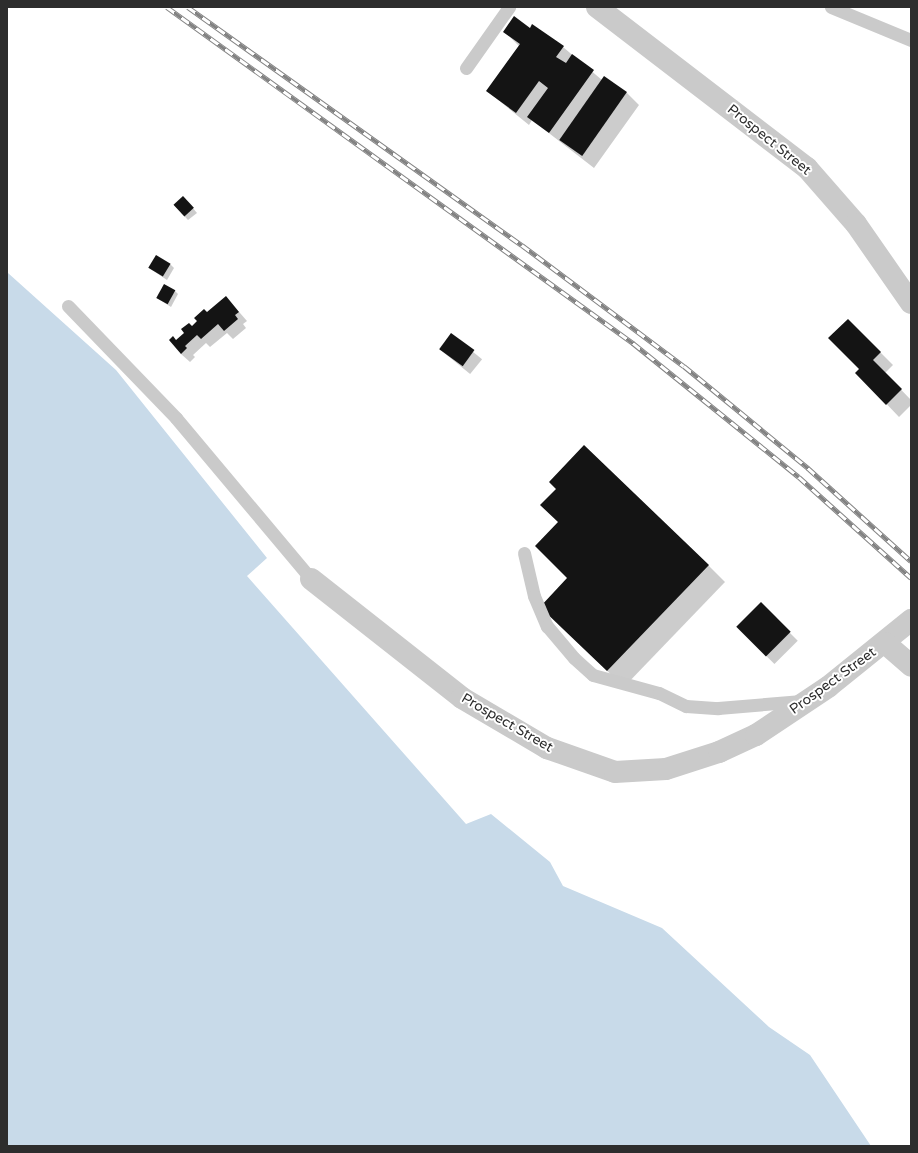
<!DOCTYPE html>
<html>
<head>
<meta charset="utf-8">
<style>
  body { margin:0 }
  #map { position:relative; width:918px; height:1153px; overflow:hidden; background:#fff; font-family:"Varela Round",sans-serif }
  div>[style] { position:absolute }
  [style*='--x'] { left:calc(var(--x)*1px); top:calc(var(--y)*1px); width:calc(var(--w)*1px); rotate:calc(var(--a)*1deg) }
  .water>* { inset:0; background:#c8dae9 }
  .shadow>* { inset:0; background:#0003; transform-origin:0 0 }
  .building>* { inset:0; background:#141414; transform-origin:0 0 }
  .service>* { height:13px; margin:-6.5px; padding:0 6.5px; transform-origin:6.5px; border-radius:6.5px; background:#cacaca }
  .minor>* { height:22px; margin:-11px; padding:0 11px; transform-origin:11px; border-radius:11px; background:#cacaca }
  .rail>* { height:4.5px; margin-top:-2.25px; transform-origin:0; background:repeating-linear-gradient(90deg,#fff 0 9px,#828282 0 18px); box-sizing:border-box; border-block:1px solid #828282 }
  span { translate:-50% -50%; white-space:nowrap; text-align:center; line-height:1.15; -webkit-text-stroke:4px #fff; paint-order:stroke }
  .street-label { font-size:14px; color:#2d2d2d }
  .frame { position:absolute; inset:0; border:8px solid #2d2d2d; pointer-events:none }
</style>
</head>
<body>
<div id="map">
  <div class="water">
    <i style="clip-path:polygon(7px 268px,8px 273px,116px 370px,267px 558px,247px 576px,466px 824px,491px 814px,550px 862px,563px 886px,662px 928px,769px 1027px,810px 1055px,871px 1146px,7px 1146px)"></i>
  </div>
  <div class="shadow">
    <i style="clip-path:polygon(530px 29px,563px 47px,602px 80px,604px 77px,627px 93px,639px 105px,594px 168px,532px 120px,529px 125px,487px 91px,519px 46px,504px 31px)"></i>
    <i style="clip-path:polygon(187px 201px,197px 213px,188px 220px,174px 205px)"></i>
    <i style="clip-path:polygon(170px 264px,174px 268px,167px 280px,149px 268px)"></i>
    <i style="clip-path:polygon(174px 290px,178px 294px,171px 307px,157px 298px)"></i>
    <i style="clip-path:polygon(226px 297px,247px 321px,243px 324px,246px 328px,233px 339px,227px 333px,210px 347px,206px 343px,193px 355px,195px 357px,190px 362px,181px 354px,177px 341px)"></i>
    <i style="clip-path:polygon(848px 320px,893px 365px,885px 373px,911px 400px,911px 405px,899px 417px,857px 373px,860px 369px)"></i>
    <i style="left:451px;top:334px;width:40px;height:19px;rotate:39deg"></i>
    <i style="clip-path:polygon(708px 565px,725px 582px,624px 687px,558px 624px)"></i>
    <i style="left:761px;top:604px;width:52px;height:33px;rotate:45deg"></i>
  </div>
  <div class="building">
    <i style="clip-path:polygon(514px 16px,530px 28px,532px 24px,564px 46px,556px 57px,566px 63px,572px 54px,594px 70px,549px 133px,527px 117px,548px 88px,539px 81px,516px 113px,486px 91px,520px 44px,503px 32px)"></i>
    <i style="left:604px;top:76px;width:28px;height:78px;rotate:35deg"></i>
    <i style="left:183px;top:196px;width:16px;height:13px;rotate:47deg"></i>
    <i style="left:156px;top:255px;width:17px;height:15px;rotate:31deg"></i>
    <i style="left:164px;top:284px;width:13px;height:16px;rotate:29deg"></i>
    <i style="clip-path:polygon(226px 296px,239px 312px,235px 315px,238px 319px,224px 331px,218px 324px,201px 339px,197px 335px,185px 346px,187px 348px,181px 354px,169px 340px,173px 336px,176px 340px,184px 333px,181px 329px,189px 323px,192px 326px,197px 321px,194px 318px,204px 309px,207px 312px)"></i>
    <i style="clip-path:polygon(848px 319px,881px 352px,873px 360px,902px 389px,886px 405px,855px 373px,859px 369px,828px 338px)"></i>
    <i style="left:451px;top:333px;width:29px;height:20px;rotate:36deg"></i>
    <i style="clip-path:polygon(584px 445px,709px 565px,607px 671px,540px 607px,567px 578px,535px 546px,558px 522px,540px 505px,556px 489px,549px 482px)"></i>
    <i style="left:761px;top:602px;width:42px;height:35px;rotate:45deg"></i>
  </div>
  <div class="service">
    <i style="--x:831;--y:7;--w:87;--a:22.4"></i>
    <i style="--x:466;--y:68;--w:75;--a:-54.8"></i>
    <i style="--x:68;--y:306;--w:156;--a:46"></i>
    <i style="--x:176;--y:418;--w:210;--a:50"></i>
    <i style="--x:524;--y:553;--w:44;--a:76.9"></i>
    <i style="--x:534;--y:596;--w:33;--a:67"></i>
    <i style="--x:547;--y:626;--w:42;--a:49.8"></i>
    <i style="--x:574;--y:658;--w:25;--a:42"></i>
    <i style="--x:593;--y:675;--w:68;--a:15.3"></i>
    <i style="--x:659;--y:693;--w:30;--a:26"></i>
    <i style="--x:686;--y:706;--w:32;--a:4"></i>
    <i style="--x:718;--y:708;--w:84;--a:-4.8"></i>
  </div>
  <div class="minor">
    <i style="--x:597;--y:7;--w:265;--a:37.5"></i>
    <i style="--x:807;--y:168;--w:74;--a:48.8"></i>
    <i style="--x:856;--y:224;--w:96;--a:55.2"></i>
    <i style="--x:311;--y:579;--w:192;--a:38.2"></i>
    <i style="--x:462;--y:698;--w:99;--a:30.5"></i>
    <i style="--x:547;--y:748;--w:72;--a:19.4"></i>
    <i style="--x:615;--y:772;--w:51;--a:-3.4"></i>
    <i style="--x:666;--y:769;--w:56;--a:-17.8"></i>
    <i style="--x:719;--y:752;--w:41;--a:-24.7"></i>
    <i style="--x:756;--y:735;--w:87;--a:-33.7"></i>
    <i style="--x:828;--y:687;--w:107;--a:-38.9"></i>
    <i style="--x:885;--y:643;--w:35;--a:41"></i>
  </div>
  <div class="rail">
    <i style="--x:167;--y:7;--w:575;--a:35.79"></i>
    <i style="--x:633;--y:343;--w:213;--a:38.9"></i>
    <i style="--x:799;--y:477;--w:151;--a:42"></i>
    <i style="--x:188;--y:7;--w:410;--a:35.5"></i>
    <i style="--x:522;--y:245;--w:202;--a:36.8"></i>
    <i style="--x:684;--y:366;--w:161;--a:39.4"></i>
    <i style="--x:808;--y:468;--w:139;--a:42.1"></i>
  </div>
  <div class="street-label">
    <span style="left:769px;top:140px;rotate:39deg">Prospect Street</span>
    <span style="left:833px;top:681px;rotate:-36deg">Prospect Street</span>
    <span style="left:507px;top:723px;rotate:30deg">Prospect Street</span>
  </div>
  <div class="frame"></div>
</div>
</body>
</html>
